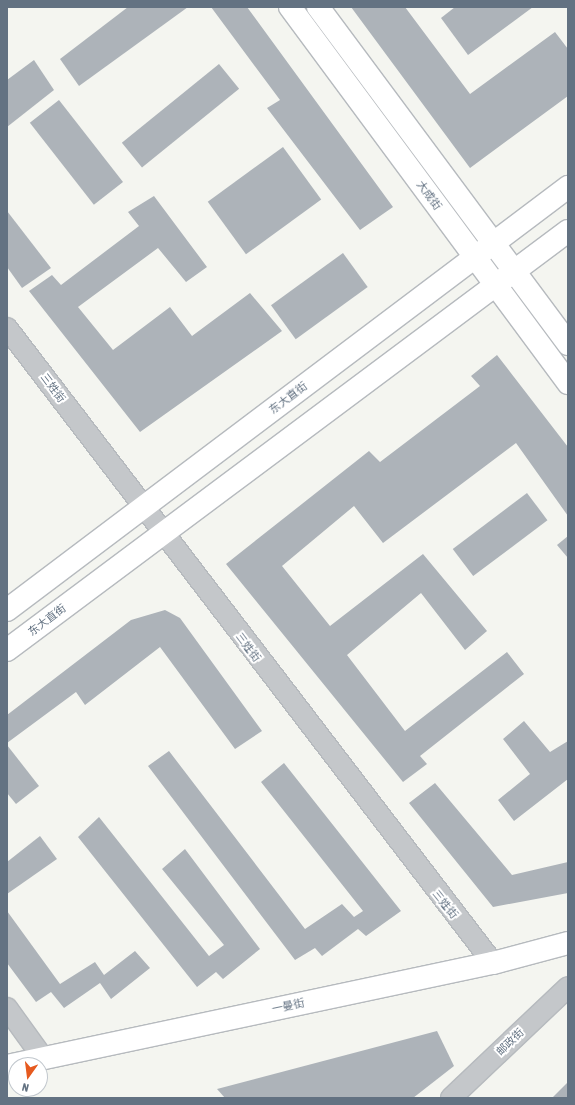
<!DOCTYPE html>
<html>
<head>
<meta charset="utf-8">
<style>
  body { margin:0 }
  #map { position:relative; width:575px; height:1105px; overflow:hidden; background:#f4f5f0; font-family:"Asap Condensed","Noto Sans SC",sans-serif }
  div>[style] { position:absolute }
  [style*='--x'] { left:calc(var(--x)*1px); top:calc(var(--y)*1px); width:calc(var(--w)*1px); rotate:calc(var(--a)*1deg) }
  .building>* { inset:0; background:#adb3b9; transform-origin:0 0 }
  .roads { filter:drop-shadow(1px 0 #b6babe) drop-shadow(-1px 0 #b6babe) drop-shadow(0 1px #b6babe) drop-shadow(0 -1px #b6babe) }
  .tertiary>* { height:20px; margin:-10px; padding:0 10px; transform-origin:10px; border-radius:10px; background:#c4c7ca }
  .secondary>* { height:22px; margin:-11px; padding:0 11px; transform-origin:11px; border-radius:11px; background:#fff }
  .primary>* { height:22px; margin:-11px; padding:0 11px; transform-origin:11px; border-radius:11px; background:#fff }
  span { translate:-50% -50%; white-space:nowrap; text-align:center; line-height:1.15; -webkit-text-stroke:4px #fff; paint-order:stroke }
  .street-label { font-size:11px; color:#637282 }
  .frame { position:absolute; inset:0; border:8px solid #637282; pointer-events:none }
  .north { position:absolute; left:8px; top:1057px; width:40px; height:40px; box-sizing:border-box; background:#fff; border:1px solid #c1c7cd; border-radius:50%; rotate:194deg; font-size:11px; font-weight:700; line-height:16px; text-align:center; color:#637282 }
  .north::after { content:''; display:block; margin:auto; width:14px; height:18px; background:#e65a1f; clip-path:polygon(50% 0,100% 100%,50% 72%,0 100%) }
</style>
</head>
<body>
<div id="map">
  <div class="building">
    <i style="clip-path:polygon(128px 7px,188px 7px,79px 86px,60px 59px)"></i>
    <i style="clip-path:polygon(211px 7px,247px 7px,393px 207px,360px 230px,267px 108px,280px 100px)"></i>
    <i style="clip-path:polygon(351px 7px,405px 7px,470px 94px,555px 32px,568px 49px,568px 96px,470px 168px)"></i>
    <i style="clip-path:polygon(455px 7px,533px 7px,468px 55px,441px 18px)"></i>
    <i style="clip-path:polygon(34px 60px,54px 90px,7px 127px,7px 80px)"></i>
    <i style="left:219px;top:64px;width:32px;height:125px;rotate:51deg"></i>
    <i style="left:59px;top:100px;width:104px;height:37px;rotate:52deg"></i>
    <i style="left:283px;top:147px;width:65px;height:93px;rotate:54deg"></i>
    <i style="clip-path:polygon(154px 196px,207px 267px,186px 282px,158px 248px,78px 307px,113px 350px,170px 307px,192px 336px,250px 293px,282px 331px,140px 432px,29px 291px,52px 275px,61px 285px,139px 226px,128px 212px)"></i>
    <i style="clip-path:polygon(7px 211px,51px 268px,22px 288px,7px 267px)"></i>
    <i style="left:343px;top:253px;width:42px;height:89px;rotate:54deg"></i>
    <i style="clip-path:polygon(497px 355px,568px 447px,568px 516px,516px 443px,383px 543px,354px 506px,282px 566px,330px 626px,423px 554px,487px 631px,465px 650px,421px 593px,347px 655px,405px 731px,507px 652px,524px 674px,420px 756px,427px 764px,403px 782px,226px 564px,369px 451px,380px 462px,480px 386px,471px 376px)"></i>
    <i style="left:527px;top:493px;width:34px;height:93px;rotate:53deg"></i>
    <i style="clip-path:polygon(568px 536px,568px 558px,557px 545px)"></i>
    <i style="clip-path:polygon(165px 610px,180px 618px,262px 731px,235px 749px,160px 647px,85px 705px,76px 692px,7px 743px,7px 715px,131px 620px)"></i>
    <i style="clip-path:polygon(524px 721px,550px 752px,568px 741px,568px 779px,514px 821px,498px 800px,530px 774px,503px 739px)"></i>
    <i style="clip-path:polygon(7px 745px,39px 786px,16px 804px,7px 793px)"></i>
    <i style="clip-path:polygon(169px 751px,305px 929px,342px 904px,354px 917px,363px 911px,261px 782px,284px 763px,401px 911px,366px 936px,358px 929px,322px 956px,315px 948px,295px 960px,148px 766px)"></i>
    <i style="clip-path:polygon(435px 783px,512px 875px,568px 862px,568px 893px,493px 907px,409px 803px)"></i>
    <i style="clip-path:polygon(99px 817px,209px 956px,224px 945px,162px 869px,185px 849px,260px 949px,223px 979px,216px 972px,197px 987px,78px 837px)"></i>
    <i style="clip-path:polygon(40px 836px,57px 859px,7px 894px,7px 862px)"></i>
    <i style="clip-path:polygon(7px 911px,60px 984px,95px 962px,104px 975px,135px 951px,150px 968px,111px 999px,100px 983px,64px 1008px,51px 992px,36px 1002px,7px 963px)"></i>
    <i style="clip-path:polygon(437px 1031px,454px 1066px,413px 1098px,225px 1098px,217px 1089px)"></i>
    <i style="clip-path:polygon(568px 1082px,568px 1098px,552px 1098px)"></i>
  </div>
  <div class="roads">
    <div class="tertiary">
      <i style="--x:7;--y:328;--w:800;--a:52.57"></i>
      <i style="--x:7;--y:1008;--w:62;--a:54.2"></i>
      <i style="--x:451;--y:1098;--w:161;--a:-43.5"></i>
    </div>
    <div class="secondary">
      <i style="--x:290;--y:7;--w:468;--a:53.5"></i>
      <i style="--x:318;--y:7;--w:420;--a:53.4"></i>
      <i style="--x:7;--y:1066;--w:497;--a:-12"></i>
      <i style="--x:493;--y:963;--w:78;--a:-14.9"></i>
    </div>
    <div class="primary">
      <i style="--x:7;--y:610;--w:703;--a:-37.02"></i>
      <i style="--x:7;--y:650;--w:700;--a:-36.76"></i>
    </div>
  </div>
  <div class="street-label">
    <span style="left:429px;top:195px;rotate:54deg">大成街</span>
    <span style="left:53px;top:388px;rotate:53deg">三姓街</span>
    <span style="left:288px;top:398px;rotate:-37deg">东大直街</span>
    <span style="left:47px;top:620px;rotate:-37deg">东大直街</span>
    <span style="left:248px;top:647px;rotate:53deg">三姓街</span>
    <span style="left:445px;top:904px;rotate:51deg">三姓街</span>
    <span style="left:288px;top:1006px;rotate:-12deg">一曼街</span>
    <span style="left:510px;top:1042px;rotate:-44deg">邮政街</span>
  </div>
  <div class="frame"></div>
  <div class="north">N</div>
</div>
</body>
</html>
